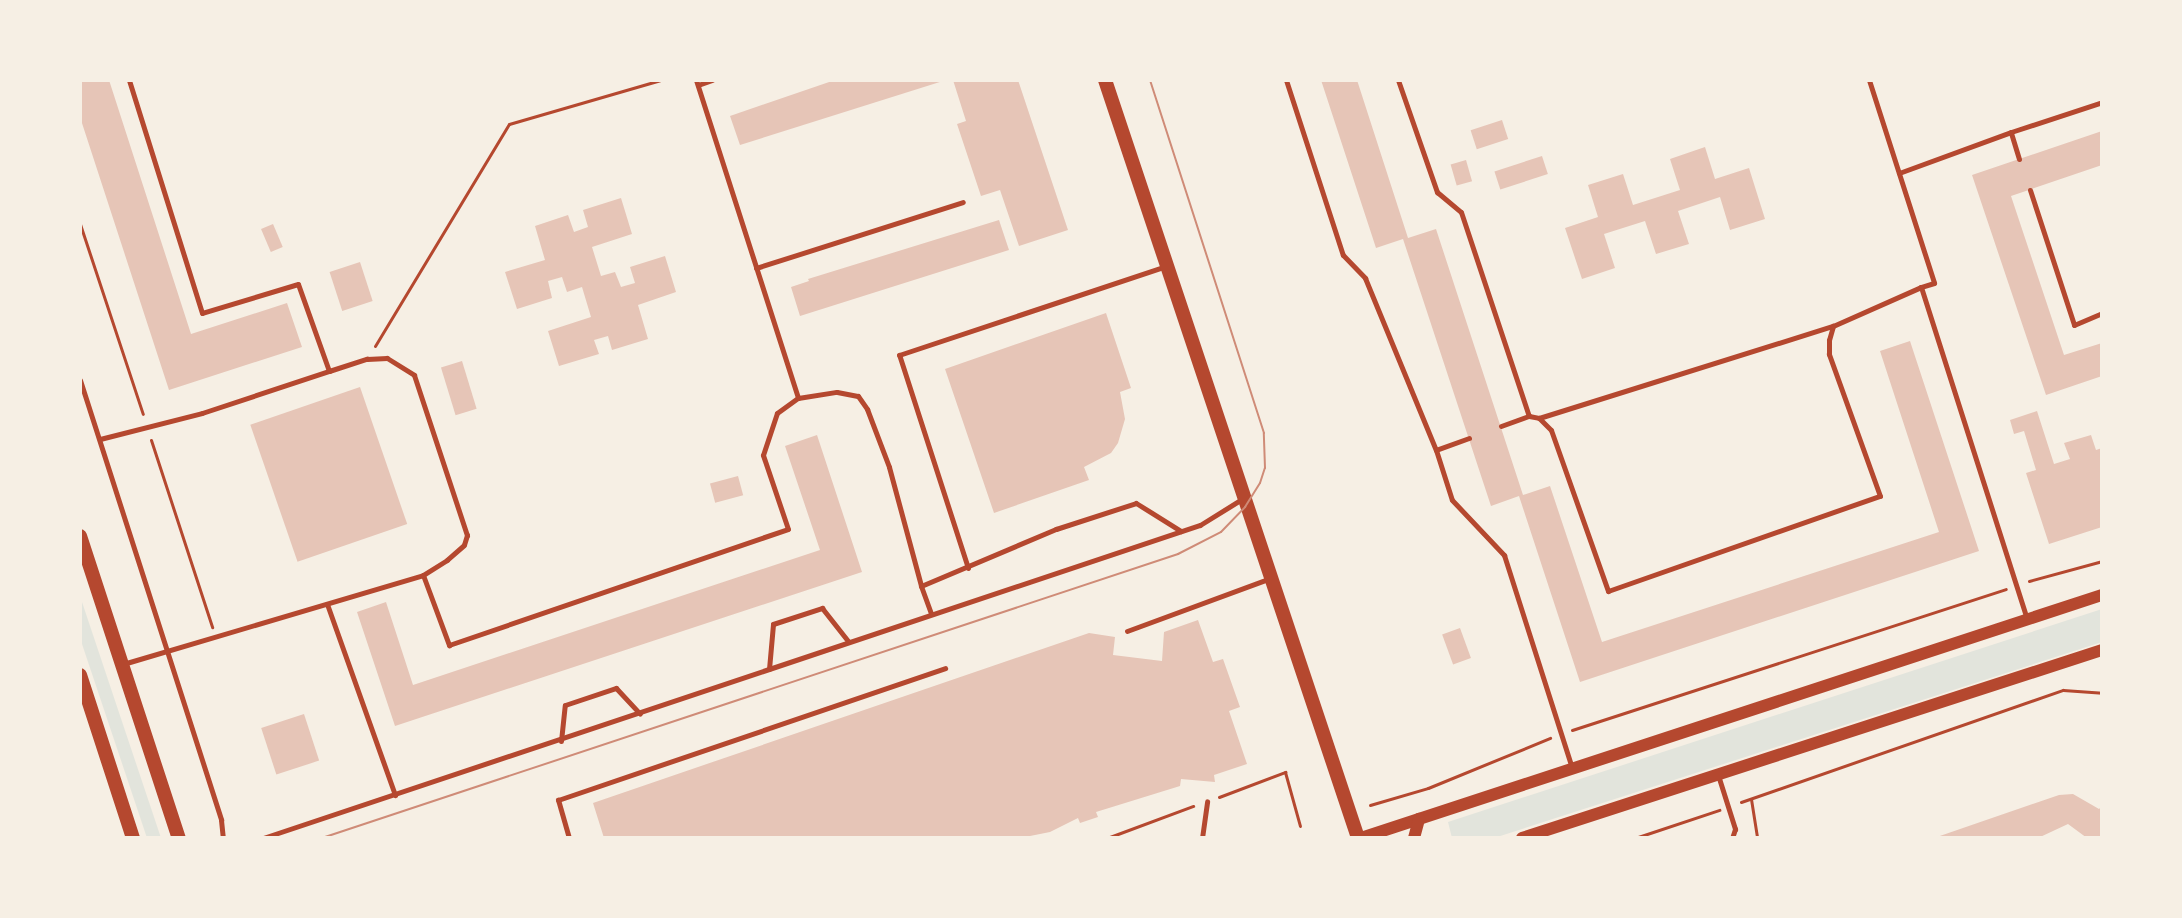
<!DOCTYPE html>
<html>
<head>
<meta charset="utf-8">
<style>
  body { margin:0 }
  #map { position:relative; width:2182px; height:918px; overflow:hidden; background:#f6efe4; font-family:"PT Sans Narrow",sans-serif }
  div>[style] { position:absolute }
  [style*='--x'] { left:calc(var(--x)*1px); top:calc(var(--y)*1px); width:calc(var(--w)*1px); rotate:calc(var(--a)*1deg) }
  .green>* { inset:0; background:#e2e4dc }
  .building>* { inset:0; background:#e6c5b7; transform-origin:0 0 }
  .path>* { height:3px; margin:-1.5px; padding:0 1.5px; transform-origin:1.5px; border-radius:1.5px; background:#b5482f }
  .service>* { height:5px; margin:-2.5px; padding:0 2.5px; transform-origin:2.5px; border-radius:2.5px; background:#b5482f }
  .tertiary>* { height:12px; margin:-6px; padding:0 6px; transform-origin:6px; border-radius:6px; background:#b5482f }
  .secondary>* { height:14px; margin:-7px; padding:0 7px; transform-origin:7px; border-radius:7px; background:#b5482f }
  .tram>* { height:2px; margin:-1px; padding:0 1px; transform-origin:1px; border-radius:1px; background:#cf8b77 }
  span { translate:-50% -50%; white-space:nowrap; text-align:center; line-height:1.15; -webkit-text-stroke:8px #f6efe4; paint-order:stroke }
  .frame { position:absolute; inset:0; border:82px solid #f6efe4; pointer-events:none }
</style>
</head>
<body>
<div id="map">
  <div class="green">
    <i style="clip-path:polygon(80px 596px,161px 838px,147px 838px,80px 638px)"></i>
    <i style="clip-path:polygon(2102px 609px,2102px 642px,1494px 838px,1452px 838px,1448px 822px)"></i>
  </div>
  <div class="building">
    <i style="clip-path:polygon(80px 80px,109px 80px,191px 334px,287px 303px,302px 347px,169px 390px,80px 117px)"></i>
    <i style="clip-path:polygon(835px 80px,943px 81px,740px 145px,730px 116px)"></i>
    <i style="clip-path:polygon(953px 80px,1018px 80px,1068px 230px,1019px 246px,1000px 190px,981px 196px,957px 124px,966px 121px)"></i>
    <i style="clip-path:polygon(1321px 80px,1357px 80px,1408px 238px,1436px 229px,1523px 495px,1550px 486px,1602px 642px,1939px 532px,1880px 351px,1910px 341px,1979px 551px,1580px 682px,1519px 496px,1491px 506px,1403px 239px,1376px 248px)"></i>
    <i style="left:1502px;top:120px;width:20px;height:33px;rotate:72deg"></i>
    <i style="clip-path:polygon(2102px 131px,2102px 165px,2011px 196px,2064px 355px,2102px 343px,2102px 376px,2046px 395px,1972px 175px)"></i>
    <i style="clip-path:polygon(1705px 147px,1715px 179px,1749px 168px,1765px 219px,1730px 230px,1720px 197px,1678px 211px,1689px 244px,1656px 254px,1645px 221px,1604px 234px,1615px 268px,1582px 279px,1565px 228px,1598px 217px,1588px 185px,1623px 174px,1633px 205px,1680px 190px,1670px 159px)"></i>
    <i style="left:1542px;top:156px;width:19px;height:50px;rotate:72deg"></i>
    <i style="left:1466px;top:160px;width:22px;height:16px;rotate:74deg"></i>
    <i style="clip-path:polygon(621px 198px,632px 234px,592px 247px,601px 276px,615px 272px,621px 287px,635px 283px,630px 267px,665px 256px,676px 292px,638px 305px,648px 339px,612px 350px,608px 336px,594px 340px,599px 354px,559px 366px,548px 331px,591px 317px,582px 287px,567px 292px,562px 277px,548px 281px,552px 298px,517px 309px,505px 272px,545px 260px,535px 226px,568px 215px,574px 232px,588px 227px,583px 210px)"></i>
    <i style="clip-path:polygon(999px 220px,1009px 250px,800px 316px,791px 287px,809px 281px,808px 279px)"></i>
    <i style="left:273px;top:224px;width:25px;height:13px;rotate:67deg"></i>
    <i style="left:360px;top:262px;width:41px;height:32px;rotate:72deg"></i>
    <i style="clip-path:polygon(1106px 313px,1131px 388px,1120px 392px,1125px 419px,1118px 443px,1111px 453px,1084px 467px,1089px 480px,994px 513px,945px 369px)"></i>
    <i style="left:462px;top:361px;width:50px;height:22px;rotate:73deg"></i>
    <i style="left:360px;top:387px;width:145px;height:116px;rotate:71deg"></i>
    <i style="clip-path:polygon(2037px 411px,2054px 464px,2070px 459px,2064px 443px,2091px 435px,2096px 450px,2102px 448px,2102px 527px,2049px 544px,2026px 473px,2036px 470px,2024px 431px,2014px 434px,2010px 420px)"></i>
    <i style="clip-path:polygon(817px 435px,862px 572px,395px 726px,357px 612px,386px 602px,413px 685px,820px 550px,785px 446px)"></i>
    <i style="left:738px;top:476px;width:20px;height:29px;rotate:75deg"></i>
    <i style="clip-path:polygon(1198px 620px,1213px 662px,1223px 659px,1240px 707px,1229px 711px,1247px 764px,1214px 775px,1215px 782px,1181px 779px,1180px 786px,1096px 812px,1098px 817px,1080px 823px,1078px 818px,1050px 832px,1020px 838px,604px 838px,593px 803px,1089px 633px,1115px 637px,1113px 655px,1162px 661px,1164px 632px)"></i>
    <i style="left:1460px;top:628px;width:32px;height:19px;rotate:70deg"></i>
    <i style="left:304px;top:714px;width:49px;height:45px;rotate:72deg"></i>
    <i style="clip-path:polygon(2073px 794px,2099px 809px,2102px 806px,2102px 838px,2087px 838px,2068px 824px,2038px 838px,1934px 838px,2059px 795px)"></i>
  </div>
  <div class="path">
    <i style="--x:80;--y:224;--w:200;--a:71.7"></i>
    <i style="--x:375;--y:346;--w:259;--a:-58.9"></i>
    <i style="--x:509;--y:124;--w:157;--a:-16.2"></i>
    <i style="--x:151;--y:440;--w:197;--a:71.9"></i>
    <i style="--x:2029;--y:581;--w:76;--a:-15.3"></i>
    <i style="--x:1572;--y:730;--w:456;--a:-18"></i>
    <i style="--x:1219;--y:797;--w:71;--a:-20.7"></i>
    <i style="--x:1285;--y:772;--w:56;--a:74.5"></i>
    <i style="--x:1751;--y:799;--w:39;--a:81"></i>
    <i style="--x:1741;--y:802;--w:341;--a:-19.2"></i>
    <i style="--x:2063;--y:690;--w:39;--a:4"></i>
    <i style="--x:1370;--y:805;--w:60;--a:-16.3"></i>
    <i style="--x:1428;--y:788;--w:132;--a:-22.3"></i>
    <i style="--x:1107;--y:838;--w:92;--a:-20.4"></i>
    <i style="--x:1635;--y:838;--w:89;--a:-18.4"></i>
  </div>
  <div class="service">
    <i style="--x:696;--y:80;--w:334;--a:72.2"></i>
    <i style="--x:1286;--y:80;--w:184;--a:72"></i>
    <i style="--x:1343;--y:255;--w:32;--a:46"></i>
    <i style="--x:1365;--y:278;--w:186;--a:67.6"></i>
    <i style="--x:1398;--y:80;--w:119;--a:70.8"></i>
    <i style="--x:1437;--y:192;--w:31;--a:40"></i>
    <i style="--x:1461;--y:212;--w:215;--a:71.6"></i>
    <i style="--x:1869;--y:80;--w:213;--a:72.2"></i>
    <i style="--x:1934;--y:283;--w:14;--a:163"></i>
    <i style="--x:1921;--y:287;--w:349;--a:72.3"></i>
    <i style="--x:698;--y:85;--w:15;--a:-20"></i>
    <i style="--x:2019;--y:159;--w:28;--a:-107"></i>
    <i style="--x:2011;--y:132;--w:96;--a:-18.2"></i>
    <i style="--x:1899;--y:173;--w:119;--a:-20.1"></i>
    <i style="--x:2030;--y:190;--w:142;--a:71.9"></i>
    <i style="--x:2074;--y:325;--w:30;--a:-23"></i>
    <i style="--x:756;--y:268;--w:217;--a:-17.7"></i>
    <i style="--x:329;--y:371;--w:40;--a:-18"></i>
    <i style="--x:367;--y:359;--w:20;--a:-3"></i>
    <i style="--x:387;--y:358;--w:32;--a:32"></i>
    <i style="--x:414;--y:375;--w:169;--a:71.7"></i>
    <i style="--x:467;--y:535;--w:10;--a:107"></i>
    <i style="--x:464;--y:545;--w:23;--a:139"></i>
    <i style="--x:447;--y:560;--w:28;--a:148"></i>
    <i style="--x:80;--y:380;--w:462;--a:72.2"></i>
    <i style="--x:221;--y:820;--w:18;--a:84"></i>
    <i style="--x:1539;--y:418;--w:307;--a:-17.4"></i>
    <i style="--x:1501;--y:426;--w:30;--a:-20"></i>
    <i style="--x:1529;--y:416;--w:10;--a:11"></i>
    <i style="--x:1539;--y:418;--w:17;--a:45"></i>
    <i style="--x:1551;--y:430;--w:171;--a:70.5"></i>
    <i style="--x:1608;--y:591;--w:288;--a:-19.3"></i>
    <i style="--x:1880;--y:496;--w:151;--a:-109.8"></i>
    <i style="--x:1829;--y:354;--w:14;--a:-90"></i>
    <i style="--x:1829;--y:340;--w:15;--a:-74"></i>
    <i style="--x:1833;--y:326;--w:96;--a:-23.9"></i>
    <i style="--x:1469;--y:438;--w:35;--a:160"></i>
    <i style="--x:1436;--y:450;--w:52;--a:72.3"></i>
    <i style="--x:1452;--y:500;--w:76;--a:46.6"></i>
    <i style="--x:1504;--y:555;--w:224;--a:72.3"></i>
    <i style="--x:100;--y:439;--w:105;--a:-14.3"></i>
    <i style="--x:202;--y:413;--w:134;--a:-18.3"></i>
    <i style="--x:329;--y:371;--w:92;--a:-109.6"></i>
    <i style="--x:298;--y:284;--w:100;--a:163.2"></i>
    <i style="--x:202;--y:313;--w:244;--a:-107.4"></i>
    <i style="--x:968;--y:568;--w:224;--a:-107.9"></i>
    <i style="--x:899;--y:355;--w:279;--a:-18.4"></i>
    <i style="--x:921;--y:586;--w:29;--a:70"></i>
    <i style="--x:327;--y:604;--w:203;--a:70.4"></i>
    <i style="--x:1127;--y:631;--w:150;--a:-20.2"></i>
    <i style="--x:123;--y:664;--w:313;--a:-16.5"></i>
    <i style="--x:423;--y:575;--w:75;--a:69.6"></i>
    <i style="--x:449;--y:645;--w:358;--a:-18.9"></i>
    <i style="--x:788;--y:529;--w:78;--a:-108.7"></i>
    <i style="--x:763;--y:455;--w:44;--a:-71.6"></i>
    <i style="--x:777;--y:413;--w:26;--a:-36"></i>
    <i style="--x:798;--y:398;--w:39;--a:-9"></i>
    <i style="--x:837;--y:392;--w:21;--a:11"></i>
    <i style="--x:858;--y:396;--w:16;--a:55"></i>
    <i style="--x:867;--y:409;--w:62;--a:69.2"></i>
    <i style="--x:889;--y:467;--w:123;--a:74.9"></i>
    <i style="--x:921;--y:586;--w:147;--a:-22.9"></i>
    <i style="--x:1056;--y:529;--w:84;--a:-18"></i>
    <i style="--x:1136;--y:503;--w:53;--a:31.9"></i>
    <i style="--x:769;--y:669;--w:45;--a:-84.9"></i>
    <i style="--x:773;--y:624;--w:52;--a:-18.1"></i>
    <i style="--x:822;--y:608;--w:42;--a:51.8"></i>
    <i style="--x:561;--y:741;--w:36;--a:-84"></i>
    <i style="--x:565;--y:705;--w:54;--a:-18.4"></i>
    <i style="--x:616;--y:688;--w:35;--a:47"></i>
    <i style="--x:1718;--y:775;--w:57;--a:72.5"></i>
    <i style="--x:1735;--y:829;--w:9;--a:108"></i>
    <i style="--x:263;--y:838;--w:988;--a:-18.47"></i>
    <i style="--x:1200;--y:525;--w:49;--a:-31.8"></i>
    <i style="--x:569;--y:838;--w:40;--a:-106"></i>
    <i style="--x:558;--y:800;--w:409;--a:-18.8"></i>
    <i style="--x:1202;--y:838;--w:37;--a:-82"></i>
  </div>
  <div class="tertiary">
    <i style="--x:1361;--y:838;--w:780;--a:-18.16"></i>
    <i style="--x:1414;--y:838;--w:20;--a:-75"></i>
    <i style="--x:1522;--y:838;--w:610;--a:-17.96"></i>
  </div>
  <div class="secondary">
    <i style="--x:1105;--y:80;--w:799;--a:71.54"></i>
    <i style="--x:80;--y:536;--w:318;--a:71.9"></i>
    <i style="--x:80;--y:675;--w:171;--a:72"></i>
  </div>
  <div class="tram">
    <i style="--x:322;--y:838;--w:902;--a:-18.35"></i>
    <i style="--x:1178;--y:554;--w:48;--a:-27.1"></i>
    <i style="--x:1221;--y:532;--w:35;--a:-46"></i>
    <i style="--x:1245;--y:507;--w:28;--a:-58"></i>
    <i style="--x:1260;--y:483;--w:16;--a:-72"></i>
    <i style="--x:1265;--y:468;--w:35;--a:-92"></i>
    <i style="--x:1264;--y:433;--w:371;--a:-107.9"></i>
  </div>
  <div class="frame"></div>
</div>
</body>
</html>
